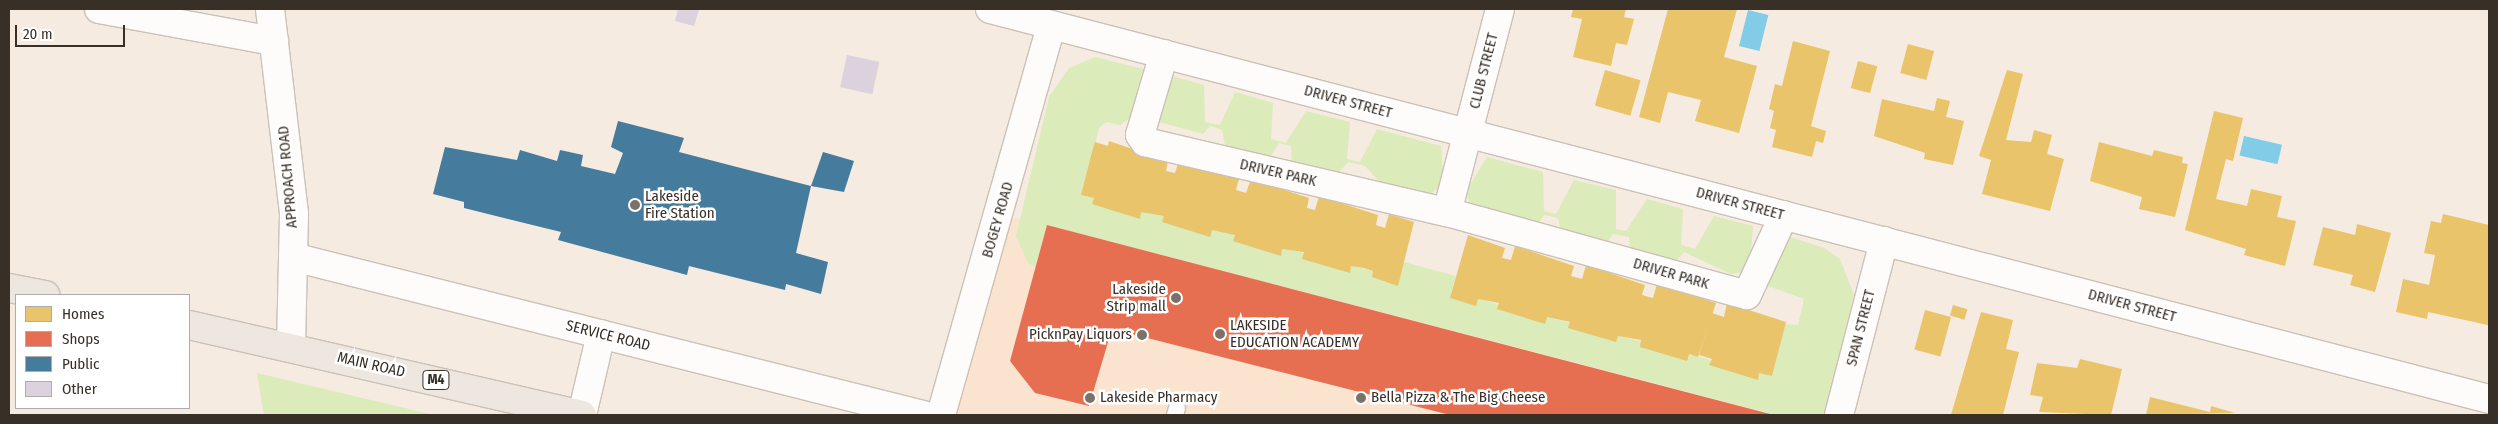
<!DOCTYPE html>
<html>
<head>
<meta charset="utf-8">
<style>
  body { margin:0 }
  #map { position:relative; width:2498px; height:424px; overflow:hidden; background:#f6ebe0; font-family:"Fira Sans Condensed",sans-serif }
  div>[style] { position:absolute }
  [style*='--x'] { left:calc(var(--x)*1px); top:calc(var(--y)*1px); width:calc(var(--w)*1px); rotate:calc(var(--a)*1deg) }
  .built>* { inset:0; background:#fae4d0 }
  .green>* { inset:0; background:#dbebba }
  .water>* { inset:0; background:#82cce8; transform-origin:0 0 }
  .homes>* { inset:0; background:#e9c46a; transform-origin:0 0 }
  .shops>* { inset:0; background:#e76f51 }
  .public>* { inset:0; background:#457b9d }
  .building>* { inset:0; background:#dcd2dd; transform-origin:0 0 }
  .roads { filter:drop-shadow(1px 0 #cac1b7) drop-shadow(-1px 0 #cac1b7) drop-shadow(0 1px #cac1b7) drop-shadow(0 -1px #cac1b7) }
  .lane>* { height:16px; margin:-8px; padding:0 8px; transform-origin:8px; border-radius:8px; background:#fefcfa }
  .street>* { height:28px; margin:-14px; padding:0 14px; transform-origin:14px; border-radius:14px; background:#fefcfa }
  .primary>* { height:28px; margin:-14px; padding:0 14px; transform-origin:14px; border-radius:14px; background:#eee7e0 }
  .dots>* { width:14px; height:14px; translate:-50% -50%; box-sizing:border-box; border:2px solid #fff; border-radius:50% }
  span { translate:-50% -50%; white-space:nowrap; text-align:center; line-height:1.15; -webkit-text-stroke:5px #fff; paint-order:stroke }
  .shield-label span { padding:1px 4px; background:#fff; border:1px solid; border-radius:4px; -webkit-text-stroke-width:0 }
  .shield-label { font-size:14px; color:#382f27; font-weight:700 }
  .street-label { font-size:15px; color:#382f27 }
  .poi-label { font-size:15px; color:#382f27 }
  .left { translate:0 -50%; text-align:left }
  .right { translate:-100% -50%; text-align:right }
  .frame { position:absolute; inset:0; border:10px solid #382f27; pointer-events:none }
  .legend { position:absolute; left:15px; top:294px; width:175px; height:115px; box-sizing:border-box; background:#fff; border:1px solid #afaca9; margin:0; padding:6px 9px; list-style:none; font-size:15px; color:#382f27 }
  .legend li { display:flex; align-items:center; gap:10px; height:25px }
  .legend b { width:25px; border:1px solid #afaca9 }
  .scale { position:absolute; left:15px; top:25px; width:110px; height:22px; box-sizing:border-box; border:2px solid #382f27; border-top:0; padding-left:6px; font-size:15px; line-height:18px; white-space:nowrap; color:#382f27; -webkit-text-stroke:4px #fff; paint-order:stroke }
</style>
</head>
<body>
<div id="map">
  <div class="built">
    <i style="clip-path:polygon(1000px 214px,1762px 412px,1775px 415px,941px 415px)"></i>
  </div>
  <div class="green">
    <i style="clip-path:polygon(1095px 57px,1143px 69px,1133px 116px,1120px 125px,1106px 122px,1099px 128px,1082px 195px,1373px 271px,1404px 262px,1456px 276px,1450px 298px,1478px 299px,1772px 376px,1785px 324px,1798px 325px,1804px 299px,1768px 286px,1784px 235px,1824px 248px,1840px 259px,1854px 295px,1825px 415px,1776px 415px,1047px 225px,1035px 267px,1028px 263px,1016px 236px,1049px 97px,1069px 68px)"></i>
    <i style="clip-path:polygon(1165px 74px,1204px 85px,1205px 122px,1220px 125px,1235px 92px,1273px 103px,1271px 139px,1286px 143px,1306px 111px,1350px 122px,1347px 159px,1360px 162px,1377px 129px,1441px 146px,1444px 184px,1419px 202px,1388px 191px,1365px 166px,1348px 162px,1335px 177px,1292px 165px,1291px 146px,1279px 143px,1268px 160px,1226px 151px,1222px 130px,1210px 126px,1203px 134px,1159px 122px,1155px 109px)"></i>
    <i style="clip-path:polygon(1487px 157px,1543px 172px,1544px 211px,1556px 214px,1574px 180px,1616px 190px,1616px 229px,1626px 231px,1647px 199px,1683px 209px,1681px 245px,1695px 249px,1714px 216px,1753px 226px,1750px 263px,1743px 272px,1731px 274px,1684px 252px,1676px 262px,1630px 251px,1629px 237px,1613px 234px,1607px 243px,1562px 236px,1558px 218px,1544px 215px,1537px 226px,1472px 210px,1466px 191px)"></i>
    <i style="clip-path:polygon(257px 373px,434px 415px,264px 415px)"></i>
  </div>
  <div class="water">
    <i style="left:1748px;top:10px;width:21px;height:37px;rotate:14deg"></i>
    <i style="left:2244px;top:136px;width:39px;height:20px;rotate:13deg"></i>
  </div>
  <div class="homes">
    <i style="clip-path:polygon(1573px 9px,1626px 9px,1624px 17px,1634px 19px,1627px 45px,1616px 43px,1611px 66px,1573px 57px,1582px 19px,1571px 17px)"></i>
    <i style="clip-path:polygon(1668px 9px,1737px 9px,1724px 57px,1757px 66px,1739px 133px,1695px 121px,1701px 100px,1668px 92px,1660px 123px,1639px 117px)"></i>
    <i style="clip-path:polygon(1793px 41px,1830px 51px,1811px 126px,1826px 131px,1823px 143px,1816px 141px,1812px 157px,1772px 147px,1776px 130px,1770px 128px,1774px 111px,1769px 109px,1775px 84px,1782px 86px)"></i>
    <i style="left:1908px;top:44px;width:27px;height:30px;rotate:15deg"></i>
    <i style="left:1858px;top:61px;width:20px;height:28px;rotate:15deg"></i>
    <i style="left:1605px;top:70px;width:37px;height:37px;rotate:16deg"></i>
    <i style="clip-path:polygon(2007px 70px,2023px 74px,2006px 140px,2031px 142px,2034px 130px,2052px 135px,2047px 154px,2064px 159px,2050px 211px,1982px 194px,1991px 160px,1979px 156px)"></i>
    <i style="clip-path:polygon(1937px 98px,1950px 101px,1946px 117px,1964px 121px,1953px 165px,1924px 159px,1925px 153px,1874px 136px,1882px 99px,1934px 111px)"></i>
    <i style="clip-path:polygon(2214px 111px,2243px 118px,2233px 161px,2226px 159px,2216px 199px,2247px 206px,2251px 189px,2282px 196px,2277px 217px,2296px 221px,2285px 266px,2244px 255px,2246px 249px,2185px 230px)"></i>
    <i style="clip-path:polygon(1109px 141px,1168px 161px,1166px 171px,1175px 173px,1179px 160px,1224px 172px,1239px 179px,1236px 190px,1246px 193px,1251px 179px,1309px 198px,1307px 208px,1315px 210px,1319px 196px,1378px 215px,1376px 225px,1385px 228px,1389px 214px,1414px 222px,1398px 286px,1372px 277px,1373px 271px,1364px 268px,1351px 266px,1350px 273px,1302px 259px,1304px 252px,1282px 249px,1281px 256px,1233px 241px,1235px 235px,1212px 230px,1210px 237px,1162px 222px,1164px 216px,1141px 212px,1140px 219px,1092px 204px,1094px 198px,1081px 195px,1092px 152px,1095px 142px,1108px 146px)"></i>
    <i style="clip-path:polygon(2099px 142px,2152px 156px,2154px 150px,2183px 157px,2182px 163px,2188px 164px,2175px 217px,2139px 209px,2142px 197px,2090px 181px)"></i>
    <i style="clip-path:polygon(2443px 214px,2489px 225px,2488px 325px,2428px 312px,2427px 319px,2396px 312px,2403px 279px,2429px 285px,2435px 255px,2424px 253px,2431px 221px,2441px 223px)"></i>
    <i style="clip-path:polygon(2357px 224px,2391px 233px,2375px 292px,2350px 285px,2353px 275px,2313px 265px,2323px 227px,2355px 235px)"></i>
    <i style="clip-path:polygon(1468px 235px,1505px 248px,1502px 258px,1511px 260px,1515px 246px,1574px 266px,1571px 276px,1582px 279px,1586px 265px,1645px 285px,1642px 295px,1653px 298px,1657px 284px,1716px 303px,1698px 357px,1689px 354px,1687px 361px,1640px 347px,1641px 340px,1618px 336px,1616px 342px,1568px 328px,1570px 322px,1547px 317px,1545px 324px,1497px 309px,1499px 303px,1478px 299px,1476px 306px,1450px 298px)"></i>
    <i style="clip-path:polygon(1727px 303px,1786px 322px,1772px 376px,1759px 373px,1758px 380px,1709px 365px,1712px 359px,1699px 355px,1712px 313px,1724px 317px)"></i>
    <i style="left:1953px;top:305px;width:15px;height:11px;rotate:16deg"></i>
    <i style="left:1925px;top:310px;width:27px;height:41px;rotate:15deg"></i>
    <i style="clip-path:polygon(1981px 312px,2013px 320px,2006px 349px,2019px 352px,2003px 415px,1951px 415px)"></i>
    <i style="clip-path:polygon(2080px 359px,2122px 369px,2111px 415px,2039px 412px,2043px 397px,2030px 395px,2037px 363px,2077px 368px)"></i>
    <i style="clip-path:polygon(2150px 397px,2210px 412px,2211px 406px,2235px 413px,2146px 415px)"></i>
  </div>
  <div class="shops">
    <i style="clip-path:polygon(1047px 225px,1774px 415px,1450px 415px,1112px 329px,1089px 406px,1035px 393px,1010px 361px)"></i>
  </div>
  <div class="public">
    <i style="clip-path:polygon(618px 121px,684px 138px,679px 152px,811px 186px,823px 152px,854px 161px,844px 192px,811px 186px,796px 253px,828px 262px,821px 294px,786px 284px,785px 290px,689px 266px,687px 275px,558px 240px,561px 232px,464px 208px,464px 202px,433px 194px,445px 147px,517px 160px,520px 150px,557px 161px,560px 150px,583px 155px,581px 166px,615px 174px,623px 153px,611px 147px)"></i>
  </div>
  <div class="building">
    <i style="clip-path:polygon(678px 9px,699px 10px,694px 26px,675px 21px)"></i>
    <i style="left:847px;top:55px;width:33px;height:33px;rotate:12deg"></i>
  </div>
  <div class="roads">
    <div class="lane">
      <i style="--x:1175;--y:415;--w:7;--a:-74"></i>
    </div>
    <div class="street">
      <i style="--x:99;--y:9;--w:178;--a:10.4"></i>
      <i style="--x:270;--y:9;--w:206;--a:83.3"></i>
      <i style="--x:294;--y:214;--w:131;--a:91.3"></i>
      <i style="--x:990;--y:9;--w:1549;--a:14.58"></i>
      <i style="--x:1500;--y:9;--w:210;--a:104.6"></i>
      <i style="--x:1447;--y:212;--w:311;--a:15.5"></i>
      <i style="--x:1747;--y:295;--w:88;--a:-65.2"></i>
      <i style="--x:1164;--y:54;--w:84;--a:106.5"></i>
      <i style="--x:1140;--y:135;--w:9;--a:54"></i>
      <i style="--x:1145;--y:142;--w:310;--a:13.1"></i>
      <i style="--x:293;--y:257;--w:650;--a:14.08"></i>
      <i style="--x:582;--y:415;--w:83;--a:-76.8"></i>
      <i style="--x:941;--y:415;--w:405;--a:-74.2"></i>
      <i style="--x:1839;--y:415;--w:180;--a:-75.5"></i>
    </div>
    <div class="primary">
      <i style="--x:9;--y:288;--w:37;--a:11"></i>
      <i style="--x:189;--y:325;--w:403;--a:12.9"></i>
    </div>
  </div>
  <div class="dots">
    <i style="left:635px;top:205px;background:#7a7168"></i>
    <i style="left:1176px;top:298px;background:#7a7168"></i>
    <i style="left:1220px;top:334px;background:#7a7168"></i>
    <i style="left:1142px;top:335px;background:#7a7168"></i>
    <i style="left:1090px;top:398px;background:#7a7168"></i>
    <i style="left:1361px;top:398px;background:#7a7168"></i>
  </div>
  <div class="shield-label">
    <span style="left:436px;top:380px">M4</span>
  </div>
  <div class="street-label">
    <span style="left:1484px;top:71px;rotate:-76deg">CLUB STREET</span>
    <span style="left:1348px;top:102px;rotate:15deg">DRIVER STREET</span>
    <span style="left:1278px;top:173px;rotate:13deg">DRIVER PARK</span>
    <span style="left:288px;top:177px;rotate:-95deg">APPROACH ROAD</span>
    <span style="left:1740px;top:204px;rotate:15deg">DRIVER STREET</span>
    <span style="left:998px;top:220px;rotate:-74deg">BOGEY ROAD</span>
    <span style="left:1671px;top:274px;rotate:16deg">DRIVER PARK</span>
    <span style="left:2132px;top:306px;rotate:15deg">DRIVER STREET</span>
    <span style="left:1861px;top:328px;rotate:-76deg">SPAN STREET</span>
    <span style="left:608px;top:336px;rotate:14deg">SERVICE ROAD</span>
    <span style="left:371px;top:365px;rotate:13deg">MAIN ROAD</span>
  </div>
  <div class="poi-label">
    <span class="left" style="left:645px;top:205px">Lakeside<br>Fire Station</span>
    <span class="right" style="left:1166px;top:298px">Lakeside<br>Strip mall</span>
    <span class="left" style="left:1230px;top:334px">LAKESIDE<br>EDUCATION ACADEMY</span>
    <span class="right" style="left:1132px;top:335px">PicknPay Liquors</span>
    <span class="left" style="left:1100px;top:398px">Lakeside Pharmacy</span>
    <span class="left" style="left:1371px;top:398px">Bella Pizza &amp; The Big Cheese</span>
  </div>
  <div class="frame"></div>
  <ul class="legend">
  <li><b style="height:14px;background:#e9c46a"></b>Homes</li>
  <li><b style="height:14px;background:#e76f51"></b>Shops</li>
  <li><b style="height:14px;background:#457b9d"></b>Public</li>
  <li><b style="height:14px;background:#dcd2dd"></b>Other</li>
  </ul>
  <div class="scale">20 m</div>
</div>
</body>
</html>
